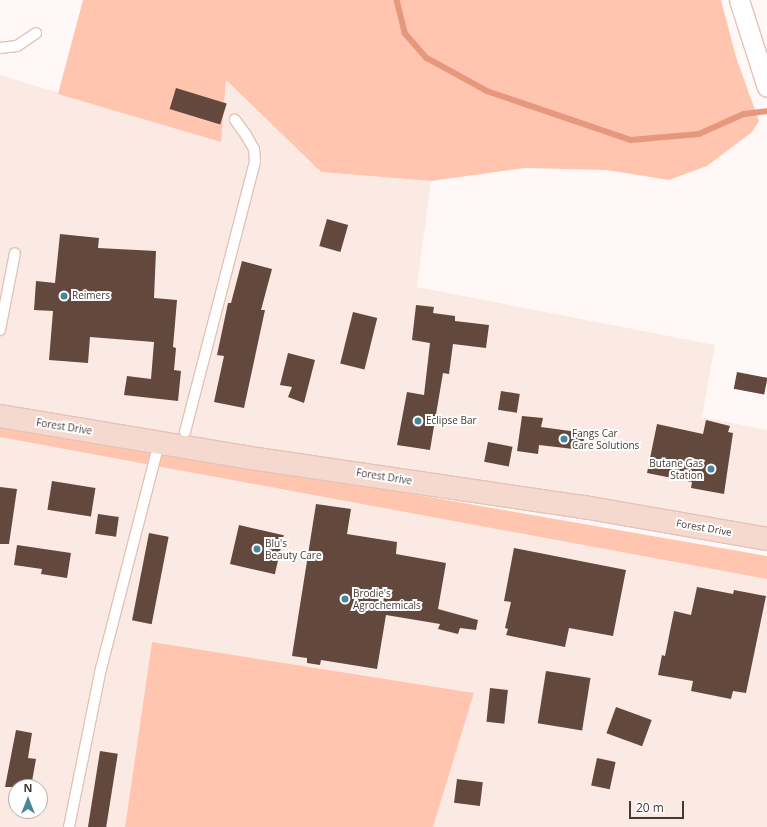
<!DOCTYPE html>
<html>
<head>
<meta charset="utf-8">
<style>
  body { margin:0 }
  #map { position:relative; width:767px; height:827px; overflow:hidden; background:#fff8f6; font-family:"Open Sans",sans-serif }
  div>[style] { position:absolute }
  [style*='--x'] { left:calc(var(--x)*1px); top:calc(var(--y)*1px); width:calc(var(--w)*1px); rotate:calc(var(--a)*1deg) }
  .built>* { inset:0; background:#fbeae4 }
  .green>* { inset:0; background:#ffc5af }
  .stream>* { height:5.5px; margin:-2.75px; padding:0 2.75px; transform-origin:2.75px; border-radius:2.75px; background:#e5987c }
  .building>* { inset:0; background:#63483e; transform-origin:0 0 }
  .roads { filter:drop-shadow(1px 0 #e3c3b7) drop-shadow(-1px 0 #e3c3b7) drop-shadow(0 1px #e3c3b7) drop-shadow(0 -1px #e3c3b7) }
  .service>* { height:10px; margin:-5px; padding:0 5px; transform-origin:5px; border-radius:5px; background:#fff }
  .minor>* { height:19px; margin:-9.5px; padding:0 9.5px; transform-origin:9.5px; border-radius:9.5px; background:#fff }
  .secondary>* { height:22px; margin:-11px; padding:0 11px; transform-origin:11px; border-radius:11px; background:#f6d9ce }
  .dots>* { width:11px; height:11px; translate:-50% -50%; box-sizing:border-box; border:2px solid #fff; border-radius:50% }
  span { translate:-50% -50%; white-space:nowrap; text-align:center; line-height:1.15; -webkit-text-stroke:4px #fff; paint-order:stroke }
  .poi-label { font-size:10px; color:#473a35 }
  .left { translate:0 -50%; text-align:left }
  .right { translate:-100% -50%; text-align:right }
  .street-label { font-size:10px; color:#473a35 }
  .north { position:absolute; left:8px; top:779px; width:40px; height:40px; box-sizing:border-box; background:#fff; border:1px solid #b5b0ae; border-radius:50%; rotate:0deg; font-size:11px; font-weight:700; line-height:16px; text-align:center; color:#473a35 }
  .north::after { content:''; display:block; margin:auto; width:14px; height:18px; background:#46859a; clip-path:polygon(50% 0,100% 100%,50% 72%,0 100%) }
  .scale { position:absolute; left:629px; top:801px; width:55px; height:18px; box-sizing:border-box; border:2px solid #473a35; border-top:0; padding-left:5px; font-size:12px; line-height:14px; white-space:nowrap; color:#473a35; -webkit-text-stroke:3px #fff; paint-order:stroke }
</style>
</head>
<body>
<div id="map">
  <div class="built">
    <i style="clip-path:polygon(0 75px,220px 141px,226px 80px,321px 172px,431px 181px,417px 287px,715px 345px,702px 417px,767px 430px,767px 539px,0 406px)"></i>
    <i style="clip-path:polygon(evenodd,0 437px,767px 579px,767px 827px,433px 827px,474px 693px,152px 642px,125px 827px,0 827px,0 437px,16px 787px,40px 787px,40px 811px,16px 811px,16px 787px)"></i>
  </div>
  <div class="green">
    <i style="clip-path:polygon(83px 0,721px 0,736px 57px,759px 121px,752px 132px,707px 166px,669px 180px,607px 170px,525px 168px,431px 181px,321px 172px,226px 80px,221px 142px,58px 94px)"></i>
    <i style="clip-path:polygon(0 422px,767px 556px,767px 579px,0 437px)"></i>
    <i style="clip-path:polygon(152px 642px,474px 693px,433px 827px,125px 827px)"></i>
  </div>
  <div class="stream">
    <i style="--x:397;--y:0;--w:34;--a:76"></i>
    <i style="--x:405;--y:33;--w:33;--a:49"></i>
    <i style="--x:427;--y:58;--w:68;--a:28.8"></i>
    <i style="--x:487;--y:91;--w:152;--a:18.8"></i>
    <i style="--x:631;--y:140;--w:68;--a:-5"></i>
    <i style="--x:699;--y:134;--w:49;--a:-24"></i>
    <i style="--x:744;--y:114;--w:23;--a:-7"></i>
  </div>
  <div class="building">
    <i style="left:176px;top:88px;width:53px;height:22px;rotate:17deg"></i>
    <i style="left:327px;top:219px;width:22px;height:28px;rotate:16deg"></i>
    <i style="clip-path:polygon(60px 234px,99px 238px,98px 248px,156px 251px,154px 298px,177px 300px,173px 347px,176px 348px,174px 370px,181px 371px,178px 401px,124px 395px,127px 376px,151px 379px,154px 342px,90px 337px,88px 363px,49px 360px,53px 311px,34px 310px,36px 281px,55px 283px)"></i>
    <i style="clip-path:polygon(242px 261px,272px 269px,261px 310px,265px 310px,244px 408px,214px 402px,224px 356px,217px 355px,228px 303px,231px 303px)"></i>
    <i style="clip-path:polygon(416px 305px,434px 307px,433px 313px,455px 316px,455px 321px,489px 325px,486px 348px,453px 344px,449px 374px,443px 373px,430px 450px,397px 445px,407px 392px,424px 395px,430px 343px,412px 340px)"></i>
    <i style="left:353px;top:312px;width:25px;height:53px;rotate:14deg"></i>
    <i style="clip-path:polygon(288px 353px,315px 360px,304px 403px,288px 397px,292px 387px,280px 385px)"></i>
    <i style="left:737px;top:372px;width:31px;height:17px;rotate:11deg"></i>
    <i style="left:501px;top:391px;width:19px;height:19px;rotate:9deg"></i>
    <i style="clip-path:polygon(522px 416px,543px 418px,541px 427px,585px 433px,582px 450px,539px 445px,538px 454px,517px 451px)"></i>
    <i style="clip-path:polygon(706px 420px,730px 426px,728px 432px,733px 433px,724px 494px,691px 488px,692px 482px,647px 473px,657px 424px,703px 434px)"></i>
    <i style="left:488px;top:442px;width:25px;height:20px;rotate:11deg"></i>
    <i style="left:52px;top:481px;width:44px;height:29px;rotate:9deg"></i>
    <i style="clip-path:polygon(0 487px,17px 489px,9px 544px,0 544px)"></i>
    <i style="clip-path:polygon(316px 504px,351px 509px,347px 534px,397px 542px,396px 554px,446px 563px,438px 609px,478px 620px,476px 630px,460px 628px,458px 634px,438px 629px,440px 624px,386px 615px,377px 669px,321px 660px,320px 665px,307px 663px,307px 658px,292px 656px)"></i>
    <i style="left:98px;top:514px;width:21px;height:20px;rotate:8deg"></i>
    <i style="left:239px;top:525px;width:46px;height:40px;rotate:13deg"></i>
    <i style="left:149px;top:533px;width:20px;height:89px;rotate:11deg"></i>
    <i style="clip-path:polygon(17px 545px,71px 553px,67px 578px,41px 574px,42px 569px,14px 565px)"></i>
    <i style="clip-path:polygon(514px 548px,626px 570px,613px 636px,569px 628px,565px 647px,506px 635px,508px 629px,505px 628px,511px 602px,504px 601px)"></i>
    <i style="clip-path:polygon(697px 587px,733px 594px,734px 590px,766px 596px,746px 693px,733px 691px,731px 699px,691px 691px,693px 681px,658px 675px,662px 655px,665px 656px,674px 611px,691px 615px)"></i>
    <i style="left:546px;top:671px;width:45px;height:53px;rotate:9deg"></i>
    <i style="left:490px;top:688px;width:18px;height:34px;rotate:6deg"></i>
    <i style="left:616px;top:707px;width:38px;height:28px;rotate:20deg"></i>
    <i style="clip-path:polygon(16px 730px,32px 733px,28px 758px,36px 759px,31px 787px,5px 787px)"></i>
    <i style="left:100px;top:751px;width:18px;height:77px;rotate:9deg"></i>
    <i style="left:597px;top:758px;width:19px;height:28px;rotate:12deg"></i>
    <i style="left:457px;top:779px;width:26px;height:24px;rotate:7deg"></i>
  </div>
  <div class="roads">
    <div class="service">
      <i style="--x:0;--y:48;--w:17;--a:-7"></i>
      <i style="--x:17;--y:46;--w:23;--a:-34"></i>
      <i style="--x:0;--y:330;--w:78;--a:-79"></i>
      <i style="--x:185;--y:432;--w:280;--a:-75.5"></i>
      <i style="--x:255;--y:161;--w:12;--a:-95"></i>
      <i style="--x:254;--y:149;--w:16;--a:-120"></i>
      <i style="--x:246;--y:135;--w:19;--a:-126"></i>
      <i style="--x:69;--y:827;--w:161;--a:-78.6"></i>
      <i style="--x:101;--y:669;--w:233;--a:-75.6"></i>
    </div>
    <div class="minor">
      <i style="--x:739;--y:0;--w:91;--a:72.2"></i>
    </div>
    <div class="secondary">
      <i style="--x:0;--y:416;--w:247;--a:9.5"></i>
      <i style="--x:244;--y:457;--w:344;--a:8.4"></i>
      <i style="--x:584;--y:507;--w:186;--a:9.9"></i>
    </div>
  </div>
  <div class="dots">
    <i style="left:64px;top:296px;background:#46859a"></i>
    <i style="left:418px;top:421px;background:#46859a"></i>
    <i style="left:564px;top:439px;background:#46859a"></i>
    <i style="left:711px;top:469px;background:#46859a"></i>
    <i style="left:257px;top:549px;background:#46859a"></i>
    <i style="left:345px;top:599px;background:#46859a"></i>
  </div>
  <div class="poi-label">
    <span class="left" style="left:72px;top:296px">Reimers</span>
    <span class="left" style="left:426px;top:421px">Eclipse Bar</span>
    <span class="left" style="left:572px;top:439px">Fangs Car<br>Care Solutions</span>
    <span class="right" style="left:703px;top:469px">Butane Gas<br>Station</span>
    <span class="left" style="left:265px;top:549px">Blu's<br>Beauty Care</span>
    <span class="left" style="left:353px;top:599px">Brodie's<br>Agrochemicals</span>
  </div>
  <div class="street-label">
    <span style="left:64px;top:427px;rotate:9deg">Forest Drive</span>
    <span style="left:384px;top:477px;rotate:9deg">Forest Drive</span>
    <span style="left:704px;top:528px;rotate:10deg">Forest Drive</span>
  </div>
  <div class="north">N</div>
  <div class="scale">20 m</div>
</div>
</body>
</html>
